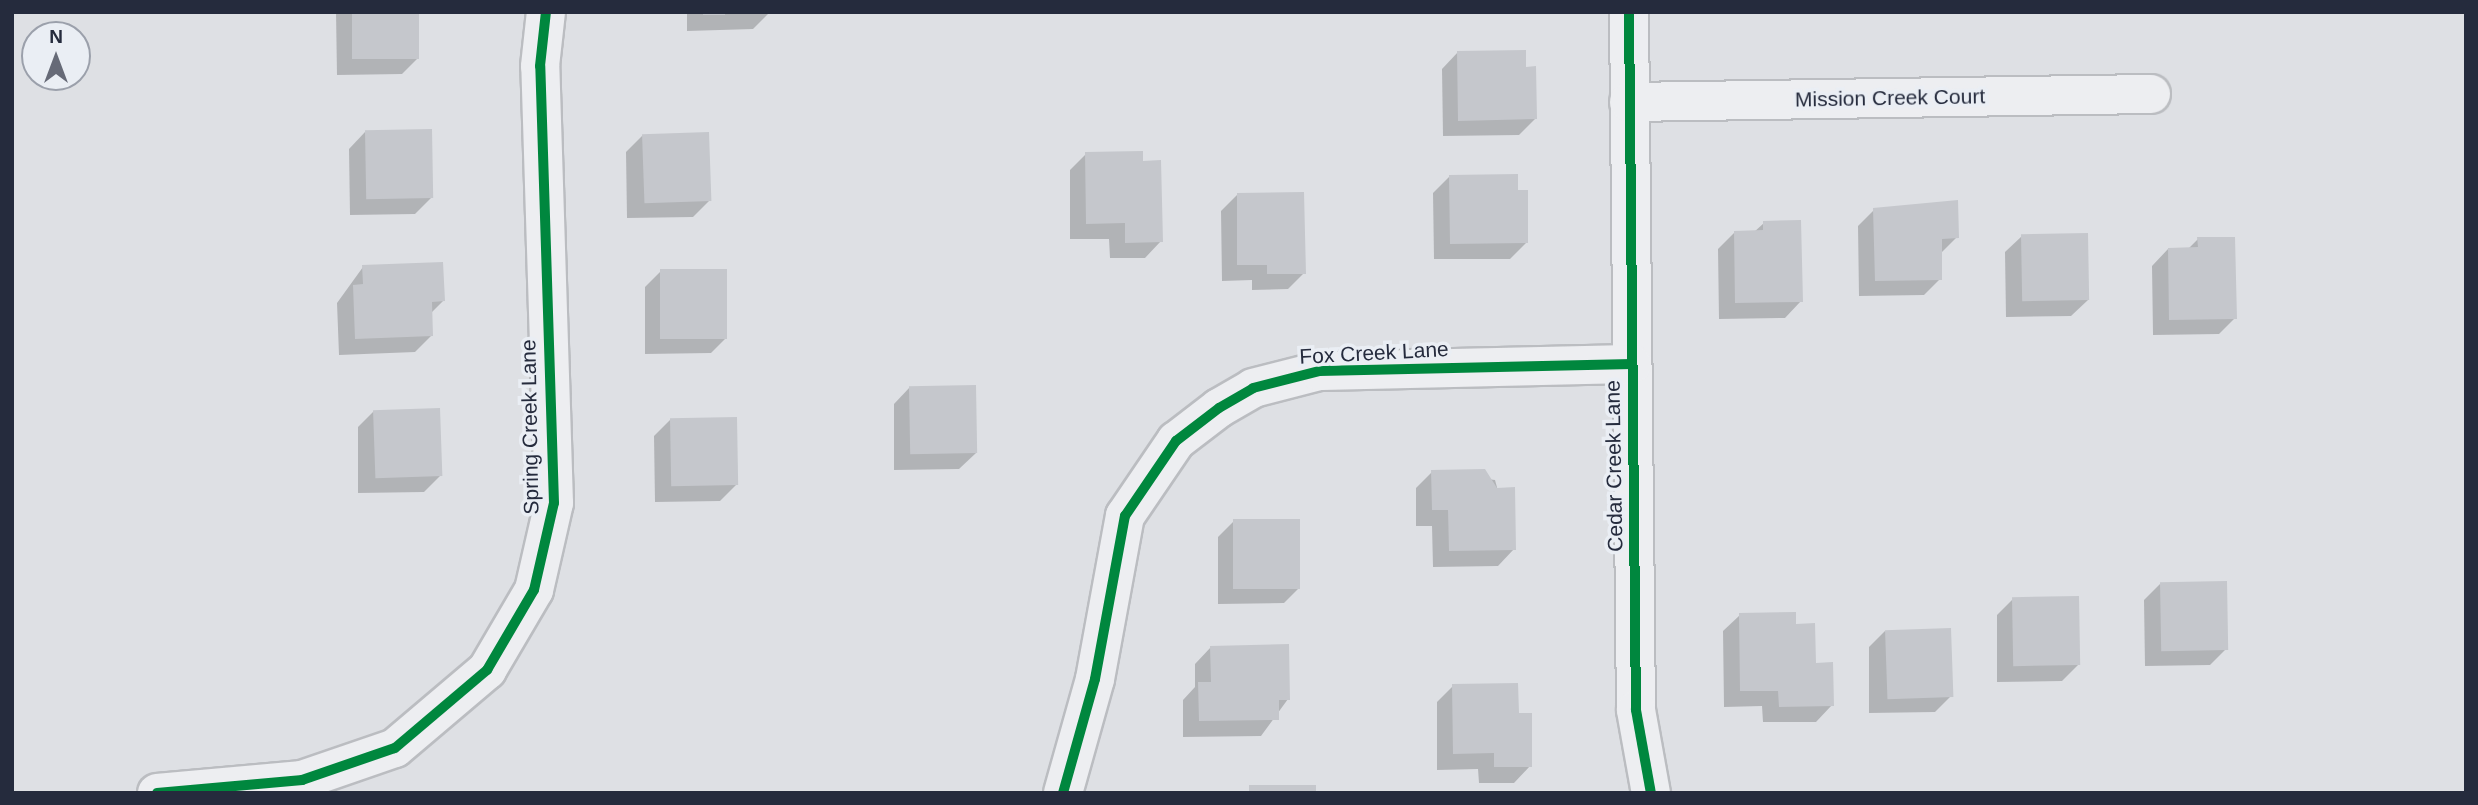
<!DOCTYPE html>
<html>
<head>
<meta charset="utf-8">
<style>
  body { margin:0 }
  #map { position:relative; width:2478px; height:805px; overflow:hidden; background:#dee0e4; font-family:Helvetica,sans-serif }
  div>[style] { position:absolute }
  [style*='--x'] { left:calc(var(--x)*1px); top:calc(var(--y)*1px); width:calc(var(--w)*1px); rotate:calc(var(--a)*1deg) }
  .shadow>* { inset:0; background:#0003 }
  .building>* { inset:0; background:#c5c7cc; transform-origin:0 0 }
  .roads { filter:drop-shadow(2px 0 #bbbdc1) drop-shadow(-2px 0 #bbbdc1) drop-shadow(0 2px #bbbdc1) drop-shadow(0 -2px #bbbdc1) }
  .street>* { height:38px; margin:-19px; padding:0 19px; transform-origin:19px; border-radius:19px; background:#edeef1 }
  .cycleway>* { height:10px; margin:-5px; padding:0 5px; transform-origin:5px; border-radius:5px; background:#00873e }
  span { translate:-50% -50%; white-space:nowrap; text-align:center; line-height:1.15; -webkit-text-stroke:7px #eaeef4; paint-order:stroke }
  .street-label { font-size:21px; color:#252b3d }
  .frame { position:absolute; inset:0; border:14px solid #252b3d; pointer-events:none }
  .north { position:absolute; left:21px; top:21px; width:70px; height:70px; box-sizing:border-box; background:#eaeef4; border:2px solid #9ba0ab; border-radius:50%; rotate:0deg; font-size:19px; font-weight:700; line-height:28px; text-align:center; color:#252b3d }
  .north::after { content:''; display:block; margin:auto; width:24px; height:32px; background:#666a77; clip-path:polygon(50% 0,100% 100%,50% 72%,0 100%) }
</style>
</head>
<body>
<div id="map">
  <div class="shadow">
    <i style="clip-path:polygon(336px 12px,417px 12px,418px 58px,402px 74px,337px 75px)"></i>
    <i style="clip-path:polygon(687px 12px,769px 12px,769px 13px,753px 29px,687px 31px)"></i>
    <i style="clip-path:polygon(1239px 12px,1290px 12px,1239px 13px)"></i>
    <i style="clip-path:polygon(1757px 12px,1800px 12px,1757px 13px)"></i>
    <i style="clip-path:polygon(1458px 52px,1524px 68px,1535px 119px,1519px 135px,1443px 136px,1442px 69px)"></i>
    <i style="clip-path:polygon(365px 132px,431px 198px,415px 214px,350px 215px,349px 149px)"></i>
    <i style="clip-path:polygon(643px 135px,709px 201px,693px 217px,627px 218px,626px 152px)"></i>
    <i style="clip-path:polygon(1086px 154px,1161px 241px,1145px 258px,1110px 258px,1109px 239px,1070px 239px,1070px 170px)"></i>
    <i style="clip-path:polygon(1450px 176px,1516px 192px,1526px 243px,1510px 259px,1434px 259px,1433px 193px)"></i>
    <i style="clip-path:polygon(1237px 195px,1304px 273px,1288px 289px,1252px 290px,1252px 280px,1222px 281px,1221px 211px)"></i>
    <i style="clip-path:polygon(1874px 210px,1957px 237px,1940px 254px,1940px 279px,1924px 295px,1859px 296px,1858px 226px)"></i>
    <i style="clip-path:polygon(1764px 223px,1801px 301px,1785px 318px,1719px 319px,1718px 249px,1734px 233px,1754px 232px)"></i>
    <i style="clip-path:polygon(2022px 236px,2088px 300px,2071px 316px,2006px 317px,2005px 252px)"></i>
    <i style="clip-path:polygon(2198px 239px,2235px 318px,2219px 334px,2153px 335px,2152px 266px,2168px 249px,2188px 249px)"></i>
    <i style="clip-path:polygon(363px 267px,443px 301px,430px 314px,431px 336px,415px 352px,339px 355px,337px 303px)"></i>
    <i style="clip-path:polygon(661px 271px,727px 337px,711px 353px,645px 354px,645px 287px)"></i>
    <i style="clip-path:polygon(910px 387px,976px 453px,959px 469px,894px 470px,894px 404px)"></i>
    <i style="clip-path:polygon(374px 411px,440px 476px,424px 492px,358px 493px,358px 427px)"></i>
    <i style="clip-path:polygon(671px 419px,736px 485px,720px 501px,655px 502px,654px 436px)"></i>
    <i style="clip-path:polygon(1432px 472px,1495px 480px,1514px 549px,1498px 566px,1433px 567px,1432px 526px,1416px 526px,1416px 488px)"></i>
    <i style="clip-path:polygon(1234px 521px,1300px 587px,1284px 603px,1218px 604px,1218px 537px)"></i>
    <i style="clip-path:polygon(2160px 584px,2226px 649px,2210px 665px,2145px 666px,2144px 600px)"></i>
    <i style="clip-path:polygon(2013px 599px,2079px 664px,2062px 681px,1997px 682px,1997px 615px)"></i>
    <i style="clip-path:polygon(1740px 615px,1795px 625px,1832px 705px,1816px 722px,1763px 722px,1762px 706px,1724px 707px,1723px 631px)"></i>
    <i style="clip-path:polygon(1885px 631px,1951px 696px,1935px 712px,1869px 713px,1869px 647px)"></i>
    <i style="clip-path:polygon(1211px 647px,1288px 699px,1261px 736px,1183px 737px,1183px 700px,1195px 687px,1195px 664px)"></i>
    <i style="clip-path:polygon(1453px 686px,1517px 715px,1530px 766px,1514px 783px,1479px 783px,1478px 769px,1437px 770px,1437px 702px)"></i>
  </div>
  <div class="building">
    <i style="left:352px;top:12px;width:67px;height:47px"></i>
    <i style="left:703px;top:12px;width:22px;height:3px"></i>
    <i style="clip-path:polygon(1526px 50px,1526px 67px,1536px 66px,1537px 119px,1458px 121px,1457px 51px)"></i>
    <i style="left:432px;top:129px;width:69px;height:67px;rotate:89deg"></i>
    <i style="left:709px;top:132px;width:69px;height:67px;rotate:88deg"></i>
    <i style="clip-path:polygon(1143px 151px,1143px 161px,1161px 160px,1163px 242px,1125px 243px,1125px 223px,1086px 224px,1085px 152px)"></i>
    <i style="clip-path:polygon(1518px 174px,1518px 190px,1528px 190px,1528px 243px,1450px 244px,1449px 175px)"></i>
    <i style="clip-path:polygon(1304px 192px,1306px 274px,1267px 274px,1267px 265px,1237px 265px,1237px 193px)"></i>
    <i style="clip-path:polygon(1958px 200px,1959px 238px,1942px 239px,1942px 280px,1875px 281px,1873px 208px)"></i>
    <i style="clip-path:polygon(1801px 220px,1803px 302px,1735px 303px,1734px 231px,1763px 230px,1763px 221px)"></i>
    <i style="left:2088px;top:233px;width:67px;height:67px;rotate:89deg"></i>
    <i style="clip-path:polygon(2197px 237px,2235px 237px,2237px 319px,2169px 320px,2168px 248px,2198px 247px)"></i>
    <i style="clip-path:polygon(443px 262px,445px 301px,432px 302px,433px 336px,355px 339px,353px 285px,363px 284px,362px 265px)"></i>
    <i style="left:660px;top:269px;width:67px;height:70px"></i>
    <i style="left:976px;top:385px;width:68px;height:67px;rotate:89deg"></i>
    <i style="left:440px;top:408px;width:68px;height:67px;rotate:88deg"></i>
    <i style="left:737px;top:417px;width:68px;height:67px;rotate:89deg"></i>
    <i style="clip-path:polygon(1485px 469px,1497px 488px,1515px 487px,1516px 550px,1449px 551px,1448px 510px,1432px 510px,1431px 470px)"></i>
    <i style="left:1233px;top:519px;width:67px;height:70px"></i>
    <i style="left:2227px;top:581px;width:69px;height:67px;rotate:89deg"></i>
    <i style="left:2079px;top:596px;width:69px;height:67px;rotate:89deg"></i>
    <i style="clip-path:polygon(1796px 612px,1796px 624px,1815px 623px,1816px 663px,1833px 662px,1834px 706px,1779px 707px,1778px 691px,1740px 691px,1739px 613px)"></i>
    <i style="left:1951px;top:628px;width:69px;height:66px;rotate:88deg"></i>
    <i style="clip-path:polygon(1289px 644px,1290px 700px,1279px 700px,1279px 720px,1199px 721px,1198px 682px,1211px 682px,1210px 646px)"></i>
    <i style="clip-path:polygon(1518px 683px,1519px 713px,1532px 713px,1532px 767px,1494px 767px,1494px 753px,1453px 754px,1452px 684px)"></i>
    <i style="left:1316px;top:785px;width:8px;height:67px;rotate:90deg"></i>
  </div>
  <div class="roads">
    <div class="street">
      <i style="--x:1629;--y:12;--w:698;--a:89.43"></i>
      <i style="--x:1636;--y:710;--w:84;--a:79.8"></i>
      <i style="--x:1629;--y:102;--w:522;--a:-0.88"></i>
      <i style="--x:157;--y:793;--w:146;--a:-5.1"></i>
      <i style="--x:302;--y:780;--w:98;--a:-19"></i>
      <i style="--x:395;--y:748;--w:121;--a:-40.3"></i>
      <i style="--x:487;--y:670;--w:93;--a:-59.6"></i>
      <i style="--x:534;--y:590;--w:89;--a:-77.1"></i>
      <i style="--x:554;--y:503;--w:437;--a:-91.8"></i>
      <i style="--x:540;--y:66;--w:54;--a:-83.7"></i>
      <i style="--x:1063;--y:793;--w:118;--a:-74.3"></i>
      <i style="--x:1095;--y:679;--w:166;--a:-79.6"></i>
      <i style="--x:1125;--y:516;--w:91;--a:-55.8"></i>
      <i style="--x:1176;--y:441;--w:54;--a:-37.5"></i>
      <i style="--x:1219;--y:408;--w:39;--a:-30"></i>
      <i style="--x:1253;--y:388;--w:68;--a:-14.4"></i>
      <i style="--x:1319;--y:371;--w:313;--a:-1.3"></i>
    </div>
  </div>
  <div class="cycleway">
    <i style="--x:1629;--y:12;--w:698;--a:89.43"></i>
    <i style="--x:1636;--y:710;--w:84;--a:79.8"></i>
    <i style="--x:157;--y:793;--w:146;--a:-5.1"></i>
    <i style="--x:302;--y:780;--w:98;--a:-19"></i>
    <i style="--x:395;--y:748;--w:121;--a:-40.3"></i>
    <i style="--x:487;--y:670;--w:93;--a:-59.6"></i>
    <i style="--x:534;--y:590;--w:89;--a:-77.1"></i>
    <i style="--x:554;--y:503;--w:437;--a:-91.8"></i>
    <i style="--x:540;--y:66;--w:54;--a:-83.7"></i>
    <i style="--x:1063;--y:793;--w:118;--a:-74.3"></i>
    <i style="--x:1095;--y:679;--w:166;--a:-79.6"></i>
    <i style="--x:1125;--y:516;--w:91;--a:-55.8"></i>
    <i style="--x:1176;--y:441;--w:54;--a:-37.5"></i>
    <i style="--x:1219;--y:408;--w:39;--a:-30"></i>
    <i style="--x:1253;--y:388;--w:68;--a:-14.4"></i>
    <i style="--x:1319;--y:371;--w:313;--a:-1.3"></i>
  </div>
  <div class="street-label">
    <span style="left:1890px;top:98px;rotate:-1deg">Mission Creek Court</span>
    <span style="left:1374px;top:353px;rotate:-3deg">Fox Creek Lane</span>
    <span style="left:530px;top:427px;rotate:-91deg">Spring Creek Lane</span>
    <span style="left:1614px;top:466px;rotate:-91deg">Cedar Creek Lane</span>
  </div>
  <div class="frame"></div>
  <div class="north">N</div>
</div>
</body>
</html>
